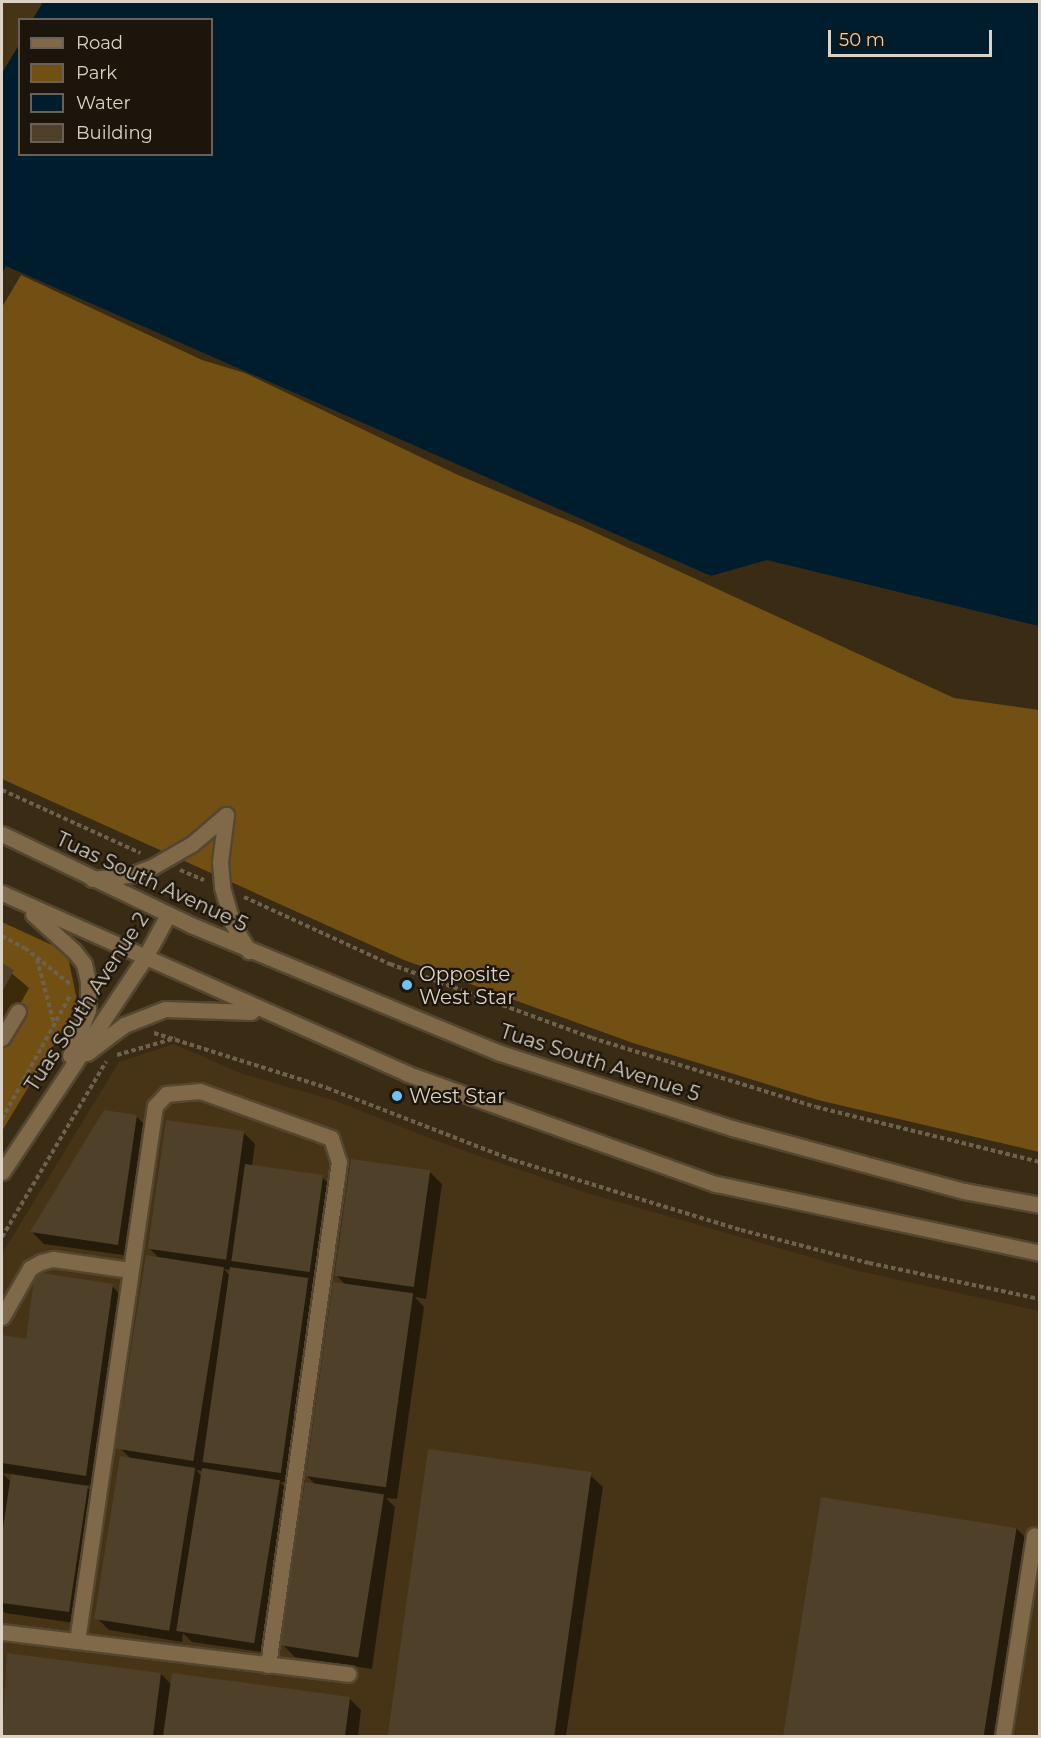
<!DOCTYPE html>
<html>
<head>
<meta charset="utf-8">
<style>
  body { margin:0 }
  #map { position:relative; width:1041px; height:1738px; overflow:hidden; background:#3a2b14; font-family:Montserrat,sans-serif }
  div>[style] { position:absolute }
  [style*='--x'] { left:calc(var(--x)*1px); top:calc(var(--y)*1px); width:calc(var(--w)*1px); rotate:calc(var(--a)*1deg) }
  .built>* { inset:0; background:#473416 }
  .green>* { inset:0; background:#725013 }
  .water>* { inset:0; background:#001d2e }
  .shadow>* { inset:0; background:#0007 }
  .building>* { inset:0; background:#4f4029; transform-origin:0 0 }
  .path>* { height:4px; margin-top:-2px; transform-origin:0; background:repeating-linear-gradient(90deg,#6e614d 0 4.5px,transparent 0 7.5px) }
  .roads { filter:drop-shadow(2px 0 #544630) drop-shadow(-2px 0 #544630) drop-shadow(0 2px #544630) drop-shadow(0 -2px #544630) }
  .minor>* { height:15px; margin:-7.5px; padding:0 7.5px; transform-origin:7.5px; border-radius:7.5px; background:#7f6948 }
  .dots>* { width:16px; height:16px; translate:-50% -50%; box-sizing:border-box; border:3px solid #1c150b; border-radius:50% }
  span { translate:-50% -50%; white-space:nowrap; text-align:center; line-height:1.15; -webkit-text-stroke:4.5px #1c150b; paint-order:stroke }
  .street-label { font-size:20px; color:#dcd3c5 }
  .poi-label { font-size:20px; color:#dcd3c5 }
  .left { translate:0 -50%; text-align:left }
  .frame { position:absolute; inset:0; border:3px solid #dcd3c5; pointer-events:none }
  .legend { position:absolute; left:18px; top:18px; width:195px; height:138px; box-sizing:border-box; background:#1c150b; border:2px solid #696155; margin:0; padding:8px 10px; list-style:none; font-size:18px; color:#dcd3c5 }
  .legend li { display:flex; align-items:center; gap:12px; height:30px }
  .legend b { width:30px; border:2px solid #696155 }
  .scale { position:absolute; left:828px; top:30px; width:164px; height:27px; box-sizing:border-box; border:3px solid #dcd3c5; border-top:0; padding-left:8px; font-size:18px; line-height:21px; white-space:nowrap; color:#dcd3c5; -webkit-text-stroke:4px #1c150b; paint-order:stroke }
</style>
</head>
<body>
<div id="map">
  <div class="built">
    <i style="clip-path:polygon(2px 2px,43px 2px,33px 19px,20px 20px,19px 45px,2px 73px)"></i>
    <i style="clip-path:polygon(174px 1044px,240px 1073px,336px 1101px,445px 1144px,587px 1193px,859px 1271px,1039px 1311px,1039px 1736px,2px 1736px,2px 1254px,119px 1062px)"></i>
  </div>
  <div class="green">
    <i style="clip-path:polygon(21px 275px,202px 360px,245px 373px,458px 475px,581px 526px,954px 698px,1039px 710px,1039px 1152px,818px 1100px,633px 1043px,404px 960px,2px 779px,2px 307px)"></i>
    <i style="clip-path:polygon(2px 922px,67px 952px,78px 1005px,2px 1131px)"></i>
  </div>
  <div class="water">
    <i style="clip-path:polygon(43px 2px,1039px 2px,1039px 626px,767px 560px,711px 576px,6px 266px,2px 273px,2px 73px,19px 45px,20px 154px,212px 154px,212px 20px,33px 19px)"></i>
  </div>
  <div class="shadow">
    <i style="clip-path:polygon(2px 965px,29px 988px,2px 1037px)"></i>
    <i style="clip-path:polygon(136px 1116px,148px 1128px,130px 1256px,44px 1244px,32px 1232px)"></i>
    <i style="clip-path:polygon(evenodd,243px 1132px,255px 1144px,252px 1166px,322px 1177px,334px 1189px,321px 1284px,311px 1283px,319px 1291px,292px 1484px,280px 1482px,291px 1493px,268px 1653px,192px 1642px,183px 1633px,182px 1642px,109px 1630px,97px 1618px,131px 1459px,121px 1449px,160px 1259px,149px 1248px,243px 1132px,224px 1269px,231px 1270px,230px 1276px,224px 1269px,243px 1132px,196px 1470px,203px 1471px,202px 1477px,196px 1470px)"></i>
    <i style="clip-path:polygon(430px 1172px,442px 1184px,426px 1299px,415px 1297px,424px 1307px,397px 1499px,386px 1498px,395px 1507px,372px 1669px,295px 1657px,283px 1645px,317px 1486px,307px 1476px,346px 1285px,336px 1275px)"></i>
    <i style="clip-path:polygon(evenodd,112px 1286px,124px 1298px,98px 1487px,85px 1485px,99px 1499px,81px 1624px,5px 1613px,2px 1609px,2px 1337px,27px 1341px,112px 1286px,2px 1473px,12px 1474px,11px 1482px,2px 1473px)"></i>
    <i style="clip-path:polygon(430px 1451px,590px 1475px,603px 1487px,566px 1736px,388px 1736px)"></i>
    <i style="clip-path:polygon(822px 1499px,1016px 1528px,1028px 1540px,1000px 1736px,787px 1736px)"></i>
    <i style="clip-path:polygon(8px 1654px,161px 1674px,172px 1685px,349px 1698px,361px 1710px,358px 1736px,2px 1736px)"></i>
  </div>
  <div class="building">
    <i style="clip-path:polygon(2px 963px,14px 970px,2px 992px)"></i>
    <i style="clip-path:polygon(104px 1110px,137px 1115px,118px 1245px,30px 1232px)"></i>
    <i style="left:166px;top:1120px;width:79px;height:130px;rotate:8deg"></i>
    <i style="left:351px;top:1159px;width:80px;height:118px;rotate:8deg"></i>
    <i style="left:245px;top:1164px;width:79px;height:98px;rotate:8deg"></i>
    <i style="left:146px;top:1255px;width:79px;height:196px;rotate:9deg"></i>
    <i style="left:230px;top:1267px;width:79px;height:197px;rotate:8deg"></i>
    <i style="clip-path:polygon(35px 1272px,113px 1284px,86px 1476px,2px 1463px,2px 1335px,26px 1339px)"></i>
    <i style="left:333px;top:1282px;width:81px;height:196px;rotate:8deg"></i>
    <i style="left:428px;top:1449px;width:165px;height:290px;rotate:8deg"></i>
    <i style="left:120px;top:1456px;width:76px;height:165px;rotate:9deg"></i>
    <i style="left:202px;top:1468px;width:79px;height:165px;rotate:9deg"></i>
    <i style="clip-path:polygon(11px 1474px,88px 1486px,69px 1612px,2px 1603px,2px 1535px)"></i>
    <i style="left:305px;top:1482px;width:80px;height:165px;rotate:9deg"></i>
    <i style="left:821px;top:1497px;width:198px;height:242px;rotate:9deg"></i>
    <i style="clip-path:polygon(7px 1653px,161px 1673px,153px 1736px,2px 1736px)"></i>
    <i style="clip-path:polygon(172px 1673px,350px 1697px,345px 1736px,163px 1736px)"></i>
  </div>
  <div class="path">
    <i style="--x:2;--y:790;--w:152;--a:24.5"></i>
    <i style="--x:180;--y:870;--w:26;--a:23"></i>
    <i style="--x:244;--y:897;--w:161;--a:24.7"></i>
    <i style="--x:390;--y:964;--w:215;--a:20.1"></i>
    <i style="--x:592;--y:1038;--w:234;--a:17.1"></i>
    <i style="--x:816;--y:1107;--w:231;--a:13.8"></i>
    <i style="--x:2;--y:936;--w:26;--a:28"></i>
    <i style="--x:25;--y:948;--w:58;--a:38.7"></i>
    <i style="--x:37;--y:959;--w:67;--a:75.3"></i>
    <i style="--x:154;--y:1033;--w:182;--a:17.6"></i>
    <i style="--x:327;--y:1088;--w:199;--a:21.2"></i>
    <i style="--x:513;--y:1160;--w:239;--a:17.1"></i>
    <i style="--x:741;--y:1230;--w:132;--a:14.5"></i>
    <i style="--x:869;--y:1263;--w:175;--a:11.9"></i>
    <i style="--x:117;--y:1055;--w:61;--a:-16.1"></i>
    <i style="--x:2;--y:1119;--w:141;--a:-61.1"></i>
    <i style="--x:2;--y:1237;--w:204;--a:-59.3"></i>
  </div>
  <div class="roads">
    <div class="minor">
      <i style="--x:226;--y:815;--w:47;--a:97.3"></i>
      <i style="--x:220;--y:862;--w:25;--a:85"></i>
      <i style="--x:222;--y:887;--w:37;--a:74"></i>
      <i style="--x:232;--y:923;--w:33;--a:59"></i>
      <i style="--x:2;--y:834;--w:210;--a:25.7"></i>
      <i style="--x:191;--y:925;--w:334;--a:22.5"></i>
      <i style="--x:500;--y:1053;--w:244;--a:17.9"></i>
      <i style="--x:732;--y:1128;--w:240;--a:15.2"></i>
      <i style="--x:964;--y:1191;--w:77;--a:10.4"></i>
      <i style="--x:92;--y:879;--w:38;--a:-6"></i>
      <i style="--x:130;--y:875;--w:23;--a:-20"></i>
      <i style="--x:152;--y:867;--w:46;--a:-29.9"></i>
      <i style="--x:192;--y:844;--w:45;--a:-40.5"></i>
      <i style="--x:2;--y:893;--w:445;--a:24"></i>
      <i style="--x:408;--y:1074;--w:327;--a:19.7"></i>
      <i style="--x:716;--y:1184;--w:331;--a:12"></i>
      <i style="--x:33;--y:914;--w:55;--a:42.1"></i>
      <i style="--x:74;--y:951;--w:16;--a:52"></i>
      <i style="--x:84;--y:964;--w:18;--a:77"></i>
      <i style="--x:88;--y:982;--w:28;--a:90"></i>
      <i style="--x:88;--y:1010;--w:49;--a:111.4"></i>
      <i style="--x:2;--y:1038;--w:31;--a:-59"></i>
      <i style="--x:87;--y:1053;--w:46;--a:-37.1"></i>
      <i style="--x:124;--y:1025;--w:44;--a:-21.3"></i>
      <i style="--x:165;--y:1009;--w:86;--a:2"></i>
      <i style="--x:2;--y:1172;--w:256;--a:-56.3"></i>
      <i style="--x:144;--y:959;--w:50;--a:-61.4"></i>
      <i style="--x:2;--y:1317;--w:56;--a:-60.3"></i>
      <i style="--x:30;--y:1268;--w:13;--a:-29"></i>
      <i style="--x:41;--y:1262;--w:12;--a:-14"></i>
      <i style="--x:53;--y:1259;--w:78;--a:8.1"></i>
      <i style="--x:2;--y:1632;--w:349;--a:6.9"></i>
      <i style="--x:77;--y:1641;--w:541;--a:-81.71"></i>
      <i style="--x:155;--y:1106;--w:16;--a:-47"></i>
      <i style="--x:166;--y:1094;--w:34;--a:-5"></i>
      <i style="--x:200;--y:1091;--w:139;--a:19.7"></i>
      <i style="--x:331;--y:1138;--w:25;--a:72"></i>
      <i style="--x:339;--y:1162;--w:508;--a:98.03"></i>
      <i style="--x:1003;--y:1736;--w:203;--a:-81.2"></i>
    </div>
  </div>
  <div class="dots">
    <i style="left:407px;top:985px;background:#6fc2f4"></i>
    <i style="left:397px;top:1096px;background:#6fc2f4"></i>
  </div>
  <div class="street-label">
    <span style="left:152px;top:882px;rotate:25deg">Tuas South Avenue 5</span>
    <span style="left:87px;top:1002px;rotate:-57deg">Tuas South Avenue 2</span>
    <span style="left:600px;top:1063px;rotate:18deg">Tuas South Avenue 5</span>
  </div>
  <div class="poi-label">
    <span class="left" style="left:419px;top:986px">Opposite<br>West Star</span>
    <span class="left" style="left:409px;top:1096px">West Star</span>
  </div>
  <div class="frame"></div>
  <ul class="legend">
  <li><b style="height:8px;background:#7f6948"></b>Road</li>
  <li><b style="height:16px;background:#725013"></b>Park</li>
  <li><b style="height:16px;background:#001d2e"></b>Water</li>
  <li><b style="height:16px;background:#4f4029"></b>Building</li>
  </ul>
  <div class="scale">50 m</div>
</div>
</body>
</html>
